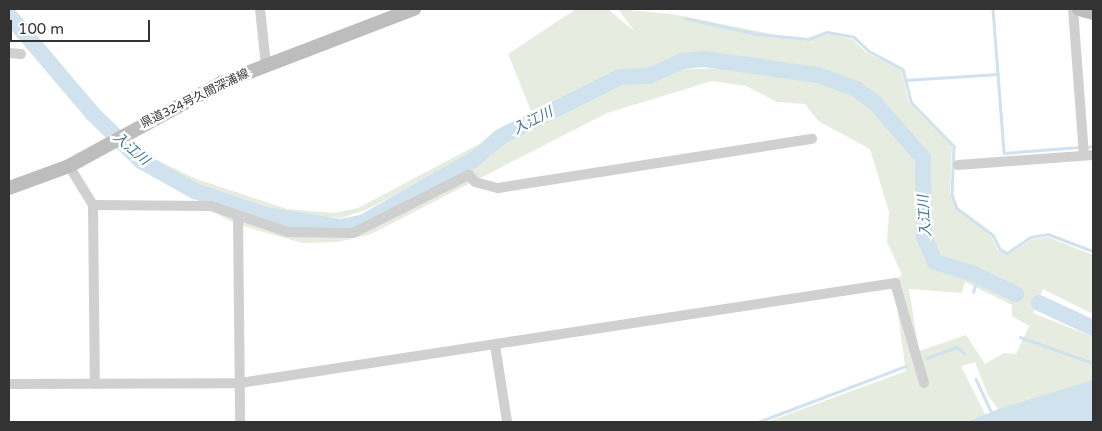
<!DOCTYPE html>
<html>
<head>
<meta charset="utf-8">
<style>
  body { margin:0 }
  #map { position:relative; width:1102px; height:431px; overflow:hidden; background:#fff; font-family:"Varela Round","Noto Sans JP",sans-serif }
  div>[style] { position:absolute }
  [style*='--x'] { left:calc(var(--x)*1px); top:calc(var(--y)*1px); width:calc(var(--w)*1px); rotate:calc(var(--a)*1deg) }
  .green>* { inset:0; background:#e6ecdf }
  .water>* { inset:0; background:#cfe2ee }
  .stream>* { height:2.5px; margin:-1.25px; padding:0 1.25px; transform-origin:1.25px; border-radius:1.25px; background:#cfe2ee }
  .river>* { height:16px; margin:-8px; padding:0 8px; transform-origin:8px; border-radius:8px; background:#cfe2ee }
  .street>* { height:10px; margin:-5px; padding:0 5px; transform-origin:5px; border-radius:5px; background:#d0d0d0 }
  .secondary>* { height:14px; margin:-7px; padding:0 7px; transform-origin:7px; border-radius:7px; background:#bdbdbd }
  span { translate:-50% -50%; white-space:nowrap; text-align:center; line-height:1.15; -webkit-text-stroke:5px #fff; paint-order:stroke }
  .street-label { font-size:12px; color:#333 }
  .water-label { font-size:14px; color:#3f7597; font-style:italic }
  .frame { position:absolute; inset:0; border:10px solid #333; pointer-events:none }
  .scale { position:absolute; left:10px; top:20px; width:140px; height:22px; box-sizing:border-box; border:2px solid #333; border-top:0; padding-left:6px; font-size:15px; line-height:18px; white-space:nowrap; color:#333; -webkit-text-stroke:4px #fff; paint-order:stroke }
</style>
</head>
<body>
<div id="map">
  <div class="green">
    <i style="clip-path:polygon(evenodd,576px 9px,608px 9px,635px 32px,618px 9px,672px 14px,806px 41px,828px 34px,852px 39px,867px 53px,901px 69px,909px 103px,952px 146px,950px 195px,956px 208px,991px 236px,998px 250px,1007px 255px,1031px 240px,1048px 237px,1093px 255px,1093px 314px,1043px 289px,1033px 313px,1093px 337px,1093px 394px,1006px 421px,988px 395px,975px 362px,961px 366px,989px 422px,767px 422px,906px 371px,893px 281px,902px 275px,887px 242px,889px 212px,870px 149px,818px 121px,805px 104px,777px 102px,746px 86px,712px 81px,607px 113px,371px 234px,338px 242px,302px 243px,236px 224px,210px 210px,285px 226px,340px 230px,365px 224px,490px 157px,505px 138px,590px 94px,630px 79px,648px 82px,685px 69px,749px 68px,825px 82px,866px 103px,909px 151px,918px 168px,921px 243px,938px 271px,970px 277px,1015px 298px,1018px 291px,979px 269px,945px 263px,930px 245px,929px 164px,873px 96px,835px 73px,697px 52px,662px 66px,625px 71px,531px 111px,508px 54px,576px 9px,965px 282px,1012px 305px,1012px 316px,1029px 326px,1016px 354px,1004px 353px,985px 364px,966px 335px,919px 351px,909px 289px,962px 293px,965px 282px)"></i>
    <i style="clip-path:polygon(129px 138px,149px 156px,194px 178px,287px 209px,334px 213px,358px 208px,479px 144px,471px 155px,366px 210px,341px 218px,288px 214px,199px 186px,144px 159px)"></i>
  </div>
  <div class="water">
    <i style="clip-path:polygon(1093px 380px,1093px 422px,967px 422px,996px 410px)"></i>
  </div>
  <div class="stream">
    <i style="--x:993;--y:9;--w:144;--a:85.6"></i>
    <i style="--x:1004;--y:153;--w:75;--a:-4.6"></i>
    <i style="--x:685;--y:18;--w:75;--a:12.4"></i>
    <i style="--x:758;--y:34;--w:50;--a:5.7"></i>
    <i style="--x:808;--y:39;--w:20;--a:-20"></i>
    <i style="--x:827;--y:32;--w:27;--a:10"></i>
    <i style="--x:854;--y:37;--w:21;--a:43"></i>
    <i style="--x:869;--y:51;--w:38;--a:28"></i>
    <i style="--x:903;--y:69;--w:34;--a:76"></i>
    <i style="--x:911;--y:102;--w:62;--a:45.7"></i>
    <i style="--x:954;--y:146;--w:49;--a:92.3"></i>
    <i style="--x:952;--y:195;--w:14;--a:69"></i>
    <i style="--x:957;--y:208;--w:45;--a:36.9"></i>
    <i style="--x:993;--y:235;--w:16;--a:63"></i>
    <i style="--x:1000;--y:249;--w:8;--a:30"></i>
    <i style="--x:1007;--y:253;--w:29;--a:-34"></i>
    <i style="--x:1031;--y:237;--w:17;--a:-10"></i>
    <i style="--x:1048;--y:234;--w:48;--a:20.7"></i>
    <i style="--x:905;--y:80;--w:93;--a:-3.7"></i>
    <i style="--x:1085;--y:147;--w:8;--a:-7"></i>
    <i style="--x:973;--y:292;--w:17;--a:-73"></i>
    <i style="--x:1020;--y:337;--w:77;--a:19.6"></i>
    <i style="--x:927;--y:358;--w:32;--a:-20"></i>
    <i style="--x:957;--y:347;--w:9;--a:41"></i>
    <i style="--x:976;--y:379;--w:38;--a:65"></i>
    <i style="--x:758;--y:422;--w:158;--a:-20.7"></i>
  </div>
  <div class="river">
    <i style="--x:9;--y:15;--w:128;--a:49.7"></i>
    <i style="--x:92;--y:113;--w:69;--a:44.4"></i>
    <i style="--x:141;--y:161;--w:62;--a:29.1"></i>
    <i style="--x:195;--y:191;--w:74;--a:18.9"></i>
    <i style="--x:265;--y:215;--w:77;--a:9"></i>
    <i style="--x:341;--y:227;--w:24;--a:-12"></i>
    <i style="--x:364;--y:222;--w:129;--a:-29.7"></i>
    <i style="--x:476;--y:158;--w:32;--a:-41"></i>
    <i style="--x:500;--y:137;--w:134;--a:-26.6"></i>
    <i style="--x:620;--y:77;--w:29;--a:-2"></i>
    <i style="--x:649;--y:76;--w:36;--a:-24"></i>
    <i style="--x:682;--y:61;--w:23;--a:-5"></i>
    <i style="--x:705;--y:59;--w:114;--a:8.1"></i>
    <i style="--x:818;--y:75;--w:40;--a:20.2"></i>
    <i style="--x:856;--y:89;--w:22;--a:36"></i>
    <i style="--x:874;--y:102;--w:74;--a:48.8"></i>
    <i style="--x:923;--y:158;--w:79;--a:89.3"></i>
    <i style="--x:924;--y:237;--w:27;--a:66"></i>
    <i style="--x:935;--y:262;--w:38;--a:17"></i>
    <i style="--x:971;--y:273;--w:50;--a:25"></i>
    <i style="--x:1039;--y:303;--w:60;--a:24.8"></i>
  </div>
  <div class="street">
    <i style="--x:260;--y:9;--w:56;--a:83.9"></i>
    <i style="--x:1073;--y:9;--w:146;--a:85.7"></i>
    <i style="--x:9;--y:53;--w:12;--a:5"></i>
    <i style="--x:958;--y:165;--w:135;--a:-4.2"></i>
    <i style="--x:69;--y:166;--w:46;--a:58.4"></i>
    <i style="--x:93;--y:205;--w:179;--a:89.4"></i>
    <i style="--x:93;--y:205;--w:118;--a:0.5"></i>
    <i style="--x:211;--y:206;--w:81;--a:18.7"></i>
    <i style="--x:288;--y:232;--w:65;--a:0.9"></i>
    <i style="--x:353;--y:233;--w:130;--a:-26.6"></i>
    <i style="--x:469;--y:175;--w:9;--a:49"></i>
    <i style="--x:475;--y:182;--w:24;--a:15"></i>
    <i style="--x:498;--y:188;--w:318;--a:-8.9"></i>
    <i style="--x:238;--y:217;--w:205;--a:89.4"></i>
    <i style="--x:495;--y:345;--w:78;--a:81.1"></i>
    <i style="--x:9;--y:384;--w:231;--a:-0.2"></i>
    <i style="--x:240;--y:383;--w:663;--a:-8.68"></i>
    <i style="--x:895;--y:283;--w:104;--a:73.8"></i>
  </div>
  <div class="secondary">
    <i style="--x:1079;--y:9;--w:15;--a:16"></i>
    <i style="--x:9;--y:188;--w:64;--a:-20.1"></i>
    <i style="--x:69;--y:166;--w:173;--a:-28.6"></i>
    <i style="--x:221;--y:83;--w:207;--a:-21"></i>
  </div>
  <div class="street-label">
    <span style="left:195px;top:99px;rotate:-26deg">県道324号久間深浦線</span>
  </div>
  <div class="water-label">
    <span style="left:533px;top:121px;rotate:-27deg">入江川</span>
    <span style="left:131px;top:149px;rotate:41deg">入江川</span>
    <span style="left:925px;top:216px;rotate:-94deg">入江川</span>
  </div>
  <div class="frame"></div>
  <div class="scale">100 m</div>
</div>
</body>
</html>
